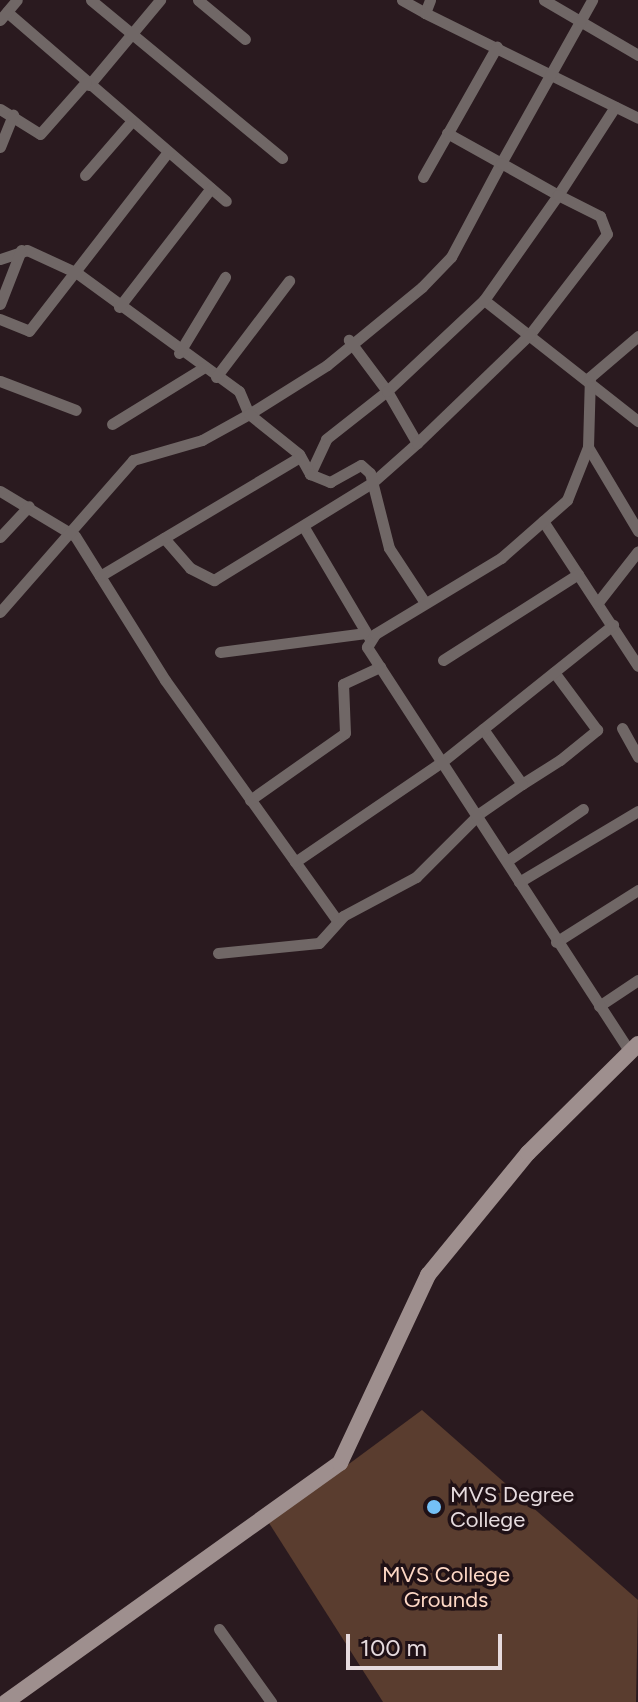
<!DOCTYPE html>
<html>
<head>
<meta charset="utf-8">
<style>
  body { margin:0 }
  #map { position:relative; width:638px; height:1702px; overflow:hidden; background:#2a1a1f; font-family:Figtree,sans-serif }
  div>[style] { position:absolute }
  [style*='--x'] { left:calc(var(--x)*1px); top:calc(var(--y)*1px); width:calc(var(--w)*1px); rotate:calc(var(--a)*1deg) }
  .green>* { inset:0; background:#5a3d2f }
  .street>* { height:11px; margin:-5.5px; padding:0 5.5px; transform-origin:5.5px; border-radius:5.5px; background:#706766 }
  .secondary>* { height:16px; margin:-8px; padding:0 8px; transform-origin:8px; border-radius:8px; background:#9e8f8e }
  .dots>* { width:22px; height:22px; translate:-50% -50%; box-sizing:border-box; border:4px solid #201116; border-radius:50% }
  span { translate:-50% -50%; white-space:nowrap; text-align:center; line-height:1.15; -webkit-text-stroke:7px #201116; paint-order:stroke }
  .poi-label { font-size:22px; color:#e6dbde }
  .left { translate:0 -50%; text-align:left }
  .park-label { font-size:22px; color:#fed8c6 }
  .scale { position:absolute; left:346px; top:1634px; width:156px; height:36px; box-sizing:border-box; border:4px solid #e6dbde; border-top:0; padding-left:10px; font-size:24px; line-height:28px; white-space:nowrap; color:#e6dbde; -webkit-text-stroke:6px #201116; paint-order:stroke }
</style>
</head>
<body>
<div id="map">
  <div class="green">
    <i style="clip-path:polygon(422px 1410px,638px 1600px,636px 1702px,383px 1702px,269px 1523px)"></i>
  </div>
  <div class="street">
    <i style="--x:91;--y:0;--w:248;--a:39.6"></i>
    <i style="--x:198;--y:0;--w:61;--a:39.7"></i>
    <i style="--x:402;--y:0;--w:26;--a:29"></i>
    <i style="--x:430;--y:0;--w:14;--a:111"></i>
    <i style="--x:425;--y:13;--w:237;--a:26.2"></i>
    <i style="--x:544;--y:0;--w:109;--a:30.3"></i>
    <i style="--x:7;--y:12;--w:289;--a:40.8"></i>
    <i style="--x:0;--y:20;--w:26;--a:-50"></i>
    <i style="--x:89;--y:85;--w:111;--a:-50.1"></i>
    <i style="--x:0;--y:109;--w:47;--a:32"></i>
    <i style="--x:40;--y:134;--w:69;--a:-48.5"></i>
    <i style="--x:447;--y:133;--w:62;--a:29.1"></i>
    <i style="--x:501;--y:163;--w:187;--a:-60.8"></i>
    <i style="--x:0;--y:147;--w:35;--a:-68"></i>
    <i style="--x:85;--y:175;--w:70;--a:-49"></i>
    <i style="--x:423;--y:177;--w:150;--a:-60.5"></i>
    <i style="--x:0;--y:259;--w:28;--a:-18"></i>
    <i style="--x:27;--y:250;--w:55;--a:24.7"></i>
    <i style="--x:77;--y:273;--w:200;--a:36.1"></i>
    <i style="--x:239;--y:391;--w:25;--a:67"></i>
    <i style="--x:249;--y:414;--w:92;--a:-32.1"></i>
    <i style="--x:327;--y:365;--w:123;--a:-39.4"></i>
    <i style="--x:422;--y:287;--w:42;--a:-46"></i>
    <i style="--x:451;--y:257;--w:106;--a:-62"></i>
    <i style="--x:501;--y:163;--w:65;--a:29.3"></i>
    <i style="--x:558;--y:195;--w:105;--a:-57.1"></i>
    <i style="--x:484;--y:300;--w:196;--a:38.2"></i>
    <i style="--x:0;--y:304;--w:58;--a:-68.7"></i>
    <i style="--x:119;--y:307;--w:150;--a:-52.3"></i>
    <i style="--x:0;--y:319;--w:31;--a:22"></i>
    <i style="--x:29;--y:331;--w:227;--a:-52.2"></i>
    <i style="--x:179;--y:353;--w:89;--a:-58.8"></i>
    <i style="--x:216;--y:377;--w:121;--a:-52.8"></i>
    <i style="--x:0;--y:381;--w:81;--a:20.9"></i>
    <i style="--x:112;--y:424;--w:107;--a:-31.6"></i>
    <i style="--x:588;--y:447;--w:98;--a:59.2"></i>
    <i style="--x:310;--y:474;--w:38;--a:-65"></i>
    <i style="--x:326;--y:439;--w:78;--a:-38.2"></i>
    <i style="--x:387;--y:391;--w:64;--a:-126.7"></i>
    <i style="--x:0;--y:491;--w:87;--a:31"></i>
    <i style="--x:75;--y:536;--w:170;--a:58"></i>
    <i style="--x:165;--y:680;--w:297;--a:54.4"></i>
    <i style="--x:543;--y:521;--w:173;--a:56.8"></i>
    <i style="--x:305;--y:529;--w:128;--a:59.4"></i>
    <i style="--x:0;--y:537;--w:42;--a:-46.9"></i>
    <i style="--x:164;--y:538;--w:40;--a:49"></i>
    <i style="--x:190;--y:568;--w:27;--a:27"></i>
    <i style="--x:214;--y:580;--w:187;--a:-31.6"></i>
    <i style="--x:373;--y:482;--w:59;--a:-41.6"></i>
    <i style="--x:417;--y:443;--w:60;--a:-120"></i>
    <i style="--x:387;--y:391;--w:133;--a:-43.2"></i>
    <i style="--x:484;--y:300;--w:128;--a:-54.8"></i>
    <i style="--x:558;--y:195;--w:47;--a:26.6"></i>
    <i style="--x:600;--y:216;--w:19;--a:69"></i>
    <i style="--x:607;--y:234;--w:126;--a:127.6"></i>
    <i style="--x:530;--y:334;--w:157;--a:136"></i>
    <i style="--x:100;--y:576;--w:233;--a:-30.8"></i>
    <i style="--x:599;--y:601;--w:63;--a:-52"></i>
    <i style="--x:0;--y:612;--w:202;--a:-48.8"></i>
    <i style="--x:133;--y:460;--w:72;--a:-16.2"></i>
    <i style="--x:202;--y:440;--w:54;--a:-29"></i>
    <i style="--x:249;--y:414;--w:64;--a:38.7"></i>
    <i style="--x:299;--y:454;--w:23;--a:61"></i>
    <i style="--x:310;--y:474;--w:22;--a:22"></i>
    <i style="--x:330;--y:482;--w:35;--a:-29"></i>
    <i style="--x:361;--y:465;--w:12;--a:42"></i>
    <i style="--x:370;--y:473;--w:77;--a:75.8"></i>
    <i style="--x:389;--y:548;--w:64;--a:56.6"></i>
    <i style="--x:220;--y:652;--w:147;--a:-7.4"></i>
    <i style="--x:443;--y:660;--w:160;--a:-32.5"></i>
    <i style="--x:622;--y:728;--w:33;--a:61"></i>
    <i style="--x:483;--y:729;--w:67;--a:54.7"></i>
    <i style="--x:522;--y:784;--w:45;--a:-32.3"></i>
    <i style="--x:560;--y:760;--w:48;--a:-39"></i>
    <i style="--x:597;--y:730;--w:72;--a:-126.6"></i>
    <i style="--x:250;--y:800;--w:116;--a:-35.2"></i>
    <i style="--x:345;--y:733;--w:49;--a:-92.3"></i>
    <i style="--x:343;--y:684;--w:41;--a:-24.7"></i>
    <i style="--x:507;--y:861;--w:92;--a:-34.4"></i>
    <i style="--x:295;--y:862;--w:179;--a:-34.3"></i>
    <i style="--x:443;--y:761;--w:218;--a:-38.7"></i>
    <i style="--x:519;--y:882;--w:139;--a:-30.8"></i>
    <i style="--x:556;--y:942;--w:97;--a:-32.4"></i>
    <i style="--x:218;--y:953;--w:101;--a:-5.7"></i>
    <i style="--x:319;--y:943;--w:36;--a:-48"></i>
    <i style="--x:343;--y:916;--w:83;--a:-28.1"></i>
    <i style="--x:416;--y:877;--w:91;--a:-45"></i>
    <i style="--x:480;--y:813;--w:51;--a:-34.6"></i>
    <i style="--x:599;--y:1006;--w:47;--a:-33.7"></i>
    <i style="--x:630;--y:1052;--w:483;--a:-123"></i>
    <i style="--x:367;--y:647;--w:15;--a:-58"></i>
    <i style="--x:375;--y:634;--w:147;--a:-31.1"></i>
    <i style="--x:501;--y:558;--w:88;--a:-41.3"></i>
    <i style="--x:567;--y:500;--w:57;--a:-68.4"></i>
    <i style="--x:588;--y:447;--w:70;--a:-88.4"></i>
    <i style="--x:590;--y:377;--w:63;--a:-40.5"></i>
    <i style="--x:219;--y:1629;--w:90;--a:54.5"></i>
  </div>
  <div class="secondary">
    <i style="--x:6;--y:1702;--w:411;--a:-35.6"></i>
    <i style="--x:340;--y:1463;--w:208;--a:-64.9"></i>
    <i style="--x:428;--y:1275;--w:158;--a:-50.7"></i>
    <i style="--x:528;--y:1153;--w:155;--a:-44.7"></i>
  </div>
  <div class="dots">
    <i style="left:434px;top:1507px;background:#74c0f6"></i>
  </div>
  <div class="poi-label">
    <span class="left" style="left:450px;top:1507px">MVS Degree<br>College</span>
  </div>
  <div class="park-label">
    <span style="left:446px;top:1587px">MVS College<br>Grounds</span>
  </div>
  <div class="scale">100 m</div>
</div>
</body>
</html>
